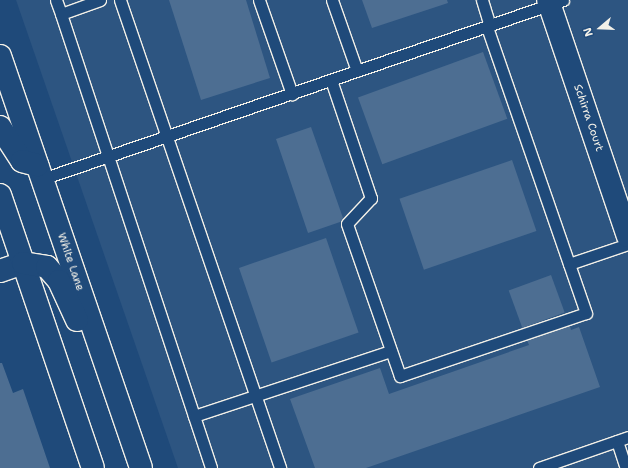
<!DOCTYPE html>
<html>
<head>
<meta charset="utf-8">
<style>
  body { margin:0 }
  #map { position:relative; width:628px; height:468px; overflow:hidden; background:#1f4a7a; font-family:"Shantell Sans",sans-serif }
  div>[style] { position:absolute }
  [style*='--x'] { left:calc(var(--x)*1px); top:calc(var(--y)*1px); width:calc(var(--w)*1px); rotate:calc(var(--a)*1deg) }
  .built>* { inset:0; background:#2d5581 }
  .building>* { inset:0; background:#4d6e92; transform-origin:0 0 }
  .roads { filter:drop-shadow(1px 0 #f4f1e8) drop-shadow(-1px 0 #f4f1e8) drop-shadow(0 1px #f4f1e8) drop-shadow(0 -1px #f4f1e8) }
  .lane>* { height:11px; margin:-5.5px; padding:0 5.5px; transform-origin:5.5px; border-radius:5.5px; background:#1f4a7a }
  .street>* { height:22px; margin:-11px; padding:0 11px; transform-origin:11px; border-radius:11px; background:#1f4a7a }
  .secondary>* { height:22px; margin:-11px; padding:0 11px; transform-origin:11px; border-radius:11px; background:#1f4a7a }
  span { translate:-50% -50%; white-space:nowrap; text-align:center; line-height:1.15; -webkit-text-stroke:3px #1f4a7a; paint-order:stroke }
  .street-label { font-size:11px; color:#f4f1e8 }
  .north { position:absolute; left:580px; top:8px; width:40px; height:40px; -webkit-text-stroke:3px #1f4a7a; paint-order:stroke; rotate:251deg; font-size:11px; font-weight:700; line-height:16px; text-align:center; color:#f4f1e8 }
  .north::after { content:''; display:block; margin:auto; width:14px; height:18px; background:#f4f1e8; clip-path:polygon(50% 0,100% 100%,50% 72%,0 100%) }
</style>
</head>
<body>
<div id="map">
  <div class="built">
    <i style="clip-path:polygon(16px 0,628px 0,628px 468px,178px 468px)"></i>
  </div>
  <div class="building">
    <i style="clip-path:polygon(169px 0,246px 0,270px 78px,201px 100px)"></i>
    <i style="clip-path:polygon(362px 0,447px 0,448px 3px,372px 28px)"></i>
    <i style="left:483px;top:52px;width:71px;height:133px;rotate:70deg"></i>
    <i style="clip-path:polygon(311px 127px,343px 218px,340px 222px,308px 233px,276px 139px)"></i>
    <i style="left:512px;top:160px;width:75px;height:119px;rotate:71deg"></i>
    <i style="left:326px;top:238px;width:100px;height:92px;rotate:71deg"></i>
    <i style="left:551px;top:275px;width:40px;height:45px;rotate:70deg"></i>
    <i style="clip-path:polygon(570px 326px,571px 330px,579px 327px,600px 387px,366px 468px,315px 468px,290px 399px,380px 368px,389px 394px,529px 345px,527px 340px)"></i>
    <i style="clip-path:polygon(0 363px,2px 363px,13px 393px,23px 389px,50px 468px,0 468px)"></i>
  </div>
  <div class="roads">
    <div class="lane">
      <i style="--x:56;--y:0;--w:15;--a:70"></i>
      <i style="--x:100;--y:0;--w:41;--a:160.3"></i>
      <i style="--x:61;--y:14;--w:478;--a:71.7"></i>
      <i style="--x:120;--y:0;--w:495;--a:71.1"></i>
      <i style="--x:259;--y:0;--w:100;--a:70.7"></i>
      <i style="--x:332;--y:0;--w:75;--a:70.6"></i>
      <i style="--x:482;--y:0;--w:27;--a:73"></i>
      <i style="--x:331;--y:80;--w:125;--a:71.3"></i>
      <i style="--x:371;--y:198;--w:35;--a:133"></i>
      <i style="--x:347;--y:224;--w:161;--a:70.8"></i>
      <i style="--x:400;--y:376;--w:196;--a:-18.7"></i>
      <i style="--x:586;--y:313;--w:303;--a:-109.1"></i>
      <i style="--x:42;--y:179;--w:551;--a:-18.96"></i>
      <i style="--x:569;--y:264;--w:62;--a:-18.7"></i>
      <i style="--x:194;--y:416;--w:207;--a:-18.3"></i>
      <i style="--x:617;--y:441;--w:28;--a:72"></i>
      <i style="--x:539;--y:468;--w:94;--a:-19.2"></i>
    </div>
    <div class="street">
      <i style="--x:548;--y:0;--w:249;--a:71.3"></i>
      <i style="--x:0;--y:271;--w:24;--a:-19"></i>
    </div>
    <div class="secondary">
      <i style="--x:0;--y:56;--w:435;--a:71.1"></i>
      <i style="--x:0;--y:127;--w:40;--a:57.1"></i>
      <i style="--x:22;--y:161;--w:16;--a:15"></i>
      <i style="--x:0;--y:195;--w:288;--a:71.2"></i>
      <i style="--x:23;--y:263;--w:24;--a:9"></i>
      <i style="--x:47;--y:267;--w:18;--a:49"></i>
      <i style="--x:59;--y:281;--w:43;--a:65.2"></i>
    </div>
  </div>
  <div class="street-label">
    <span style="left:588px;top:118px;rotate:71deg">Schirra Court</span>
    <span style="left:70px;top:262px;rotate:71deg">White Lane</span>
  </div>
  <div class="north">N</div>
</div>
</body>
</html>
